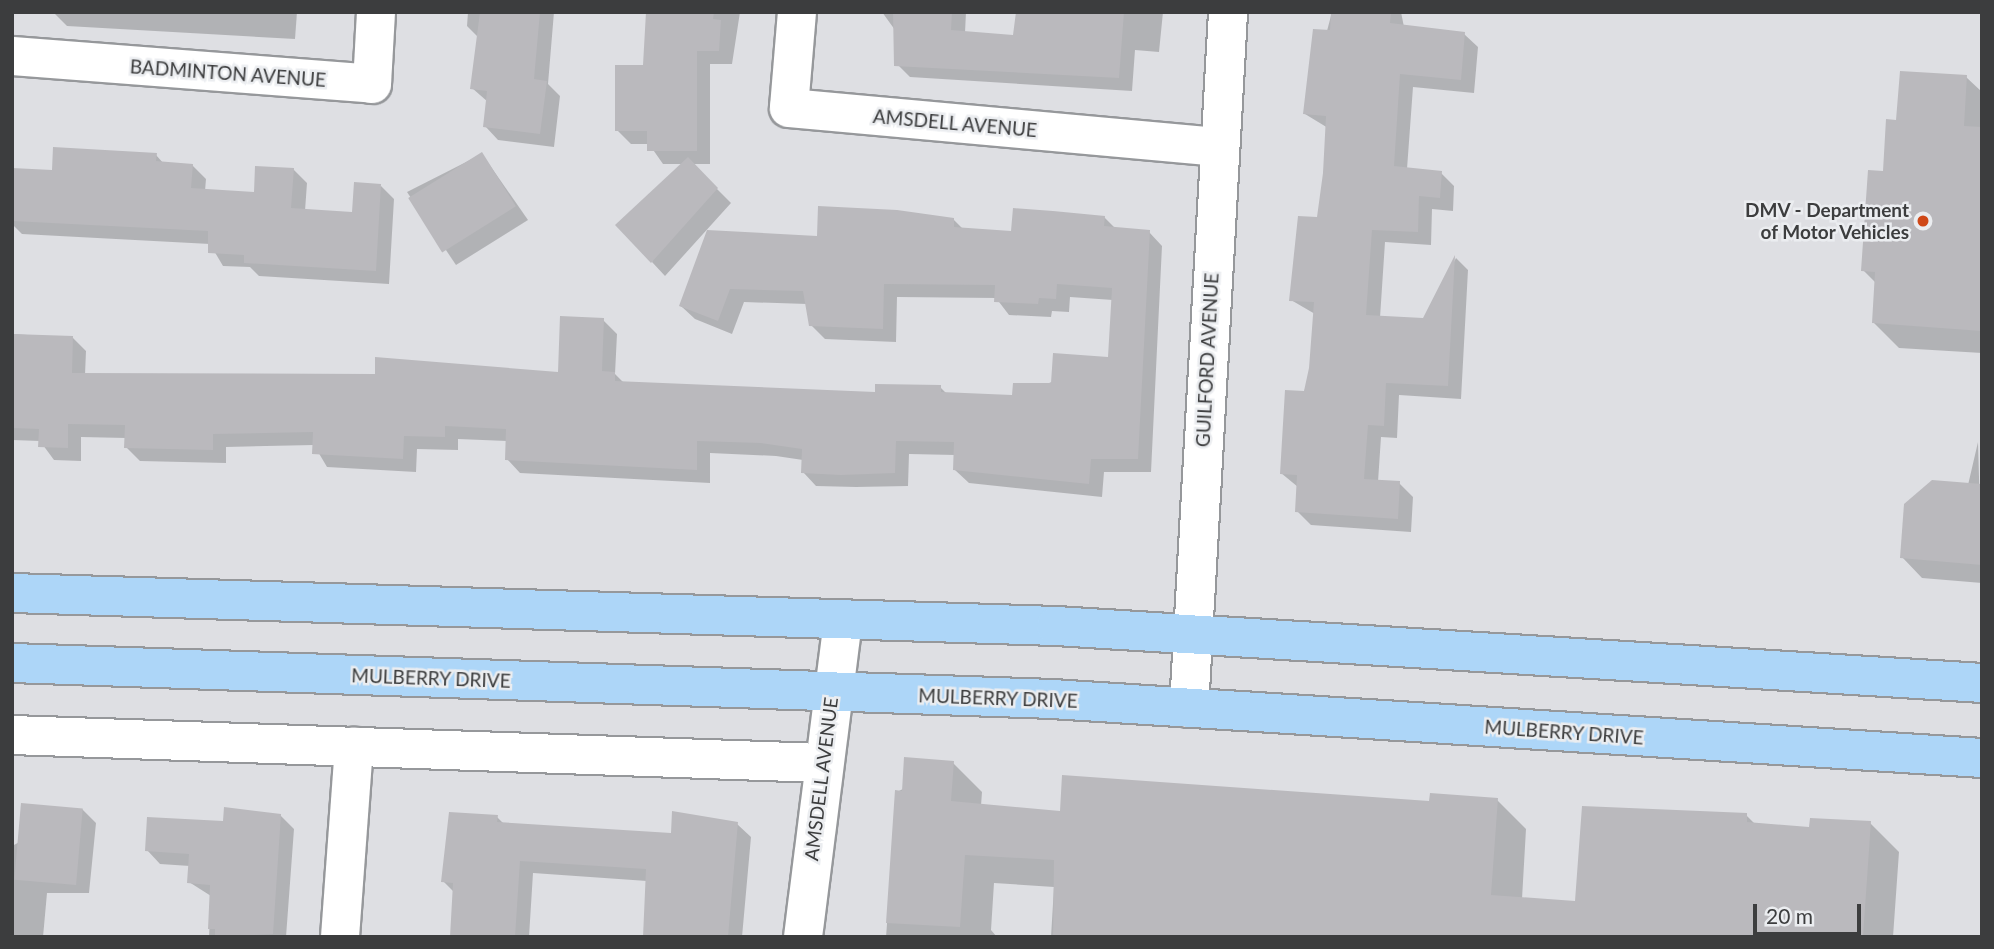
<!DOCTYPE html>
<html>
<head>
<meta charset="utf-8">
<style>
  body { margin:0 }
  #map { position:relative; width:1994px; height:949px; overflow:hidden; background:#dedfe3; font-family:Lato,sans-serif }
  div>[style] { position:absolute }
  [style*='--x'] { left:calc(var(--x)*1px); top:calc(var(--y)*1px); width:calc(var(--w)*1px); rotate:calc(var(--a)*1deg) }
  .shadow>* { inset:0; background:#0003 }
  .building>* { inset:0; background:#bab9bd; transform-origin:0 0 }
  .roads { filter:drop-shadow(2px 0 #96989b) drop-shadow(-2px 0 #96989b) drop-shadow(0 2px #96989b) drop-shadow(0 -2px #96989b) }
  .street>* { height:38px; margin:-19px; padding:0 19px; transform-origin:19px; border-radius:19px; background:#fff }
  .primary>* { height:38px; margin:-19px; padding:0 19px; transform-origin:19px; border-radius:19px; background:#add6f8 }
  .dots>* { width:19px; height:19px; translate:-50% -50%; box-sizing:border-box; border:4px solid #ebedf0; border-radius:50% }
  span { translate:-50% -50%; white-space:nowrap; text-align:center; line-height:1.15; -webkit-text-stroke:5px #ebedf0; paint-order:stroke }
  .street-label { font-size:19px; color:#3c3d3e }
  .poi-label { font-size:19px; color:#3c3d3e; font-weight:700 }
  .right { translate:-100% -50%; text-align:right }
  .frame { position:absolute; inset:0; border:14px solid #3c3d3e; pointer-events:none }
  .scale { position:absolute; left:1753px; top:904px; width:108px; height:32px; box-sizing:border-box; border:4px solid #3c3d3e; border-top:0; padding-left:9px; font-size:21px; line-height:24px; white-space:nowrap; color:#3c3d3e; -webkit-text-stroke:5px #ebedf0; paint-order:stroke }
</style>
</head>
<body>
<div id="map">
  <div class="shadow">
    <i style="clip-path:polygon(53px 12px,297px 12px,295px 39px,67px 26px)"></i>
    <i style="clip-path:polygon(468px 12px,554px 12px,548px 84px,560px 96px,554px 147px,498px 140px,485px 126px,488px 102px,472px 88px,479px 38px,467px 26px)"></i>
    <i style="clip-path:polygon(647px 12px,740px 12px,732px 64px,710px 64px,710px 164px,692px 164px,731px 203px,665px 276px,652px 262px,683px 164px,663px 164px,649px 144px,631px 144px,617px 130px,644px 67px)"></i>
    <i style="clip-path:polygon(882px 12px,966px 12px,965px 33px,1015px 37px,1018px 12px,1163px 12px,1159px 52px,1135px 50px,1132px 91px,910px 77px,896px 63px,895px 30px)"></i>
    <i style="clip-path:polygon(1332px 12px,1401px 12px,1404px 27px,1464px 34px,1478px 47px,1474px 93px,1413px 87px,1407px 169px,1441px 173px,1454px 186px,1453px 211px,1432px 209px,1431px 245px,1385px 242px,1380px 318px,1424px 320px,1456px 258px,1468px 270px,1461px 399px,1399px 395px,1397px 438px,1381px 437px,1378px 482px,1399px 483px,1413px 497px,1411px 532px,1311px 525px,1297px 511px,1298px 487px,1281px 473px,1311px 368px,1315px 314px,1291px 300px,1319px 219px,1328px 128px,1305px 114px)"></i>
    <i style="clip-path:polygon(1966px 77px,1982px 92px,1982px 353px,1899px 348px,1873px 322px,1876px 283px,1863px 270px,1885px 173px,1898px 122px)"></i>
    <i style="clip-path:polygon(482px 154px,528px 220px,456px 265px,407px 192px)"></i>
    <i style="clip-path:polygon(156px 155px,164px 164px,192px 165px,206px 179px,205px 191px,255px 194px,293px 169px,307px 183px,305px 211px,353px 214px,381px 186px,394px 199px,389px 284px,259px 276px,250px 267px,223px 266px,210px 244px,22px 234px,12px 224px,12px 169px,54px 172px)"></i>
    <i style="clip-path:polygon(1104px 217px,1116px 229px,1149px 232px,1162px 246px,1151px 472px,1104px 472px,1102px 497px,969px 483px,955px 470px,955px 455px,909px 454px,908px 486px,856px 487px,816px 486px,803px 472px,803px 460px,776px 456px,710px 453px,710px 483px,520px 473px,507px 459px,507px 441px,458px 439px,458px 450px,417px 449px,416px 472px,327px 467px,314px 445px,226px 447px,226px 463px,140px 461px,126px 447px,126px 438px,81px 437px,81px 461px,54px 460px,40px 441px,12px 440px,12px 334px,73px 338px,86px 351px,85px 375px,559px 374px,603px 320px,617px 334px,615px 374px,624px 383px,877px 393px,940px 387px,947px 394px,1014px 397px,1109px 359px,1113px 300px,1070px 297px,1069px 312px,1052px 311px,1051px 317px,1009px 315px,996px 298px,897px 297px,896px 342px,825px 339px,811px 325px,807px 304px,744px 302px,732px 334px,695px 319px,681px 306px,818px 238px,953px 219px,963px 229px,1013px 233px)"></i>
    <i style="clip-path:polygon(1978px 442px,1982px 583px,1922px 578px,1902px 557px,1968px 485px)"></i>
    <i style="clip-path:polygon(953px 763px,982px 792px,981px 806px,1062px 813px,1497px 800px,1526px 829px,1522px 899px,1577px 903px,1746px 815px,1756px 825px,1811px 829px,1870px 823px,1899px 852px,1893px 937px,1051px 937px,1054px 887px,994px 883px,991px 930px,997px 937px,886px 937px,897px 792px)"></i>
    <i style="clip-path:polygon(82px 809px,96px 823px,89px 893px,47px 893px,43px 937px,12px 937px,12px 846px)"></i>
    <i style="clip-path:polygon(280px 815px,294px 829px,286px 937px,209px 937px,211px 896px,189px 882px,190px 866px,160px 864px,147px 850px,225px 822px)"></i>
    <i style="clip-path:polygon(497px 817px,504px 824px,672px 835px,737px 824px,751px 837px,742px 937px,645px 937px,647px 881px,533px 873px,529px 937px,452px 937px,454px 892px,443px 881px)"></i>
  </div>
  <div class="building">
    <i style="clip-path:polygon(480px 12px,540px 12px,534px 79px,547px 81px,540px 134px,483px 127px,487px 91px,470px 89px)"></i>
    <i style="clip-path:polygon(646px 12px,714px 12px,713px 19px,721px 20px,719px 51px,697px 51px,697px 151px,647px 151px,647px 131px,615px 131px,615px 65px,643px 65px)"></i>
    <i style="clip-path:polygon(893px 12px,952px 12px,951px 30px,1013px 35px,1016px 12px,1124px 12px,1119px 78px,894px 66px)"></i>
    <i style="clip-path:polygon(1331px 12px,1391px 12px,1390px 23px,1465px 32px,1461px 80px,1400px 74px,1394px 166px,1442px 171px,1440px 198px,1419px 196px,1418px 232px,1372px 230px,1366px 315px,1423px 318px,1455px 255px,1448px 386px,1386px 383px,1384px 426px,1368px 425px,1364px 479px,1400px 481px,1398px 519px,1295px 512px,1297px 475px,1280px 474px,1285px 390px,1304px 391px,1309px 368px,1314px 302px,1289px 301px,1298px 216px,1317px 217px,1323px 173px,1326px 116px,1303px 114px,1313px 29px,1330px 30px)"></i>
    <i style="clip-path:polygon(1900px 71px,1967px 75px,1964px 126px,1982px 127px,1982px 331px,1872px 323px,1875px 272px,1861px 271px,1868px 170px,1883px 171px,1886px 119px,1896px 120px)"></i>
    <i style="clip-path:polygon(53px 147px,157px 153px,156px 161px,193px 164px,191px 188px,254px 192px,255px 166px,294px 168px,291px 208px,352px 212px,354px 182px,381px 184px,376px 271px,244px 263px,244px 255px,208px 253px,208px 231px,12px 221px,12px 168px,52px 170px)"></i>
    <i style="left:482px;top:152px;width:64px;height:87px;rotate:58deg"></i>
    <i style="clip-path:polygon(688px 157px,718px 188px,651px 263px,615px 225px)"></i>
    <i style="clip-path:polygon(818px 206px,897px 210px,954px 218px,954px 227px,1011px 231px,1013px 208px,1053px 211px,1105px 216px,1104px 226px,1150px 230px,1138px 459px,1091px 459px,1089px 484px,953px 470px,954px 442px,896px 441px,895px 473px,841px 475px,801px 473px,802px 449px,761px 443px,697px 441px,697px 470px,505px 460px,506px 429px,445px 426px,445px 437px,404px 436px,403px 459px,312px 454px,313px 432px,213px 434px,213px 450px,124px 448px,125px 425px,68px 424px,68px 448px,38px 447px,39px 429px,12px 428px,12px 334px,73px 336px,72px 373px,375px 374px,375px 357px,558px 372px,560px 316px,604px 318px,602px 371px,615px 372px,615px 381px,875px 392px,875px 384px,941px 385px,941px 392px,1012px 395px,1013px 383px,1051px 383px,1053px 353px,1108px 357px,1112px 288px,1057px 284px,1056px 299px,1039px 298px,1038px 304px,994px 302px,995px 285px,884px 284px,883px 329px,809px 326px,803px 291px,730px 289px,718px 321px,679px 306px,707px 230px,817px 236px)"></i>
    <i style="clip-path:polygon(1932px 480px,1982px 484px,1982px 565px,1900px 558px,1904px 504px)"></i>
    <i style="clip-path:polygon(904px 757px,954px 761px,951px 801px,1060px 811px,1062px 775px,1429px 801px,1430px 793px,1498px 798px,1491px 895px,1575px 901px,1582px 806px,1747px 813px,1747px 822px,1809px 827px,1810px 818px,1871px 821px,1863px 937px,1053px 937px,1054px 860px,965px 855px,960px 927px,886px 923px,895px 790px,902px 791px)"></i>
    <i style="left:21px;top:803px;width:62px;height:77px;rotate:5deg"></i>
    <i style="clip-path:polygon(224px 807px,281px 814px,273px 934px,215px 937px,215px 929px,208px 929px,210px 885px,187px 883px,189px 854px,145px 851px,147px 817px,223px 821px)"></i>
    <i style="clip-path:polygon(672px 811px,738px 822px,728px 937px,643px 937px,646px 869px,520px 861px,515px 937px,450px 937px,453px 883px,441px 882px,449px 812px,498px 815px,497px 822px,671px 833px)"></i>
  </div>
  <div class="roads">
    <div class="street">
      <i style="--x:797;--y:12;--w:96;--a:94.8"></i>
      <i style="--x:789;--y:108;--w:430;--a:5.2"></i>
      <i style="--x:12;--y:56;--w:361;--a:4.4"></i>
      <i style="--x:372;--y:84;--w:72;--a:-86.8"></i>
      <i style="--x:1189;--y:708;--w:697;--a:-86.79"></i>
      <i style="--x:12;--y:735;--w:810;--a:1.98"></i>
      <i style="--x:340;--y:937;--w:191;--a:-85.8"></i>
      <i style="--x:803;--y:937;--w:318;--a:-82.8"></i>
    </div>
    <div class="primary">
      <i style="--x:12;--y:593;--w:1045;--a:1.81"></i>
      <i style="--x:1056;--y:626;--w:928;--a:3.52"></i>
      <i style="--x:12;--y:663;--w:1041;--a:1.98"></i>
      <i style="--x:1052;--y:699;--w:932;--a:3.63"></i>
    </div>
  </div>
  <div class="dots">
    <i style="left:1923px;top:221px;background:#cf4818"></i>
  </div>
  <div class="street-label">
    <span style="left:228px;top:73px;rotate:4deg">BADMINTON AVENUE</span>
    <span style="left:955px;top:123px;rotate:5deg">AMSDELL AVENUE</span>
    <span style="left:1207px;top:360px;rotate:-87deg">GUILFORD AVENUE</span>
    <span style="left:431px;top:678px;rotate:2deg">MULBERRY DRIVE</span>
    <span style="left:998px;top:698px;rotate:2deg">MULBERRY DRIVE</span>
    <span style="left:1564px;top:732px;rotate:4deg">MULBERRY DRIVE</span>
    <span style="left:821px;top:779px;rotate:-83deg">AMSDELL AVENUE</span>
  </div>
  <div class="poi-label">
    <span class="right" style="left:1909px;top:221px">DMV - Department<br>of Motor Vehicles</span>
  </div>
  <div class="frame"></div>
  <div class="scale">20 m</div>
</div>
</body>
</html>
